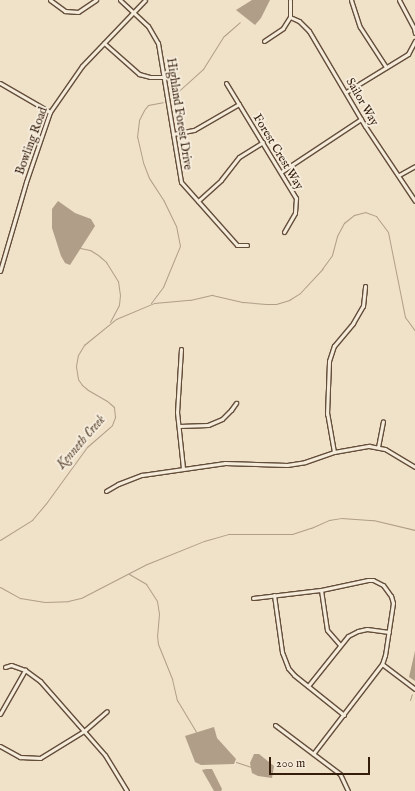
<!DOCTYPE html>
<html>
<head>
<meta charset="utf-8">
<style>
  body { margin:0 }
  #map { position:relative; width:415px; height:791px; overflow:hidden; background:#f0e1c9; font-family:"IM FELL English",serif }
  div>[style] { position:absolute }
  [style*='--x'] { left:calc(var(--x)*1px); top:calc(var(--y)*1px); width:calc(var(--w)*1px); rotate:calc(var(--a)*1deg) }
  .water>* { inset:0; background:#b09e88 }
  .stream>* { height:1px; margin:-0.5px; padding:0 0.5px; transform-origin:0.5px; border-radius:0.5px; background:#b09e88 }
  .roads { filter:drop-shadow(1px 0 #644e3a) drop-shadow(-1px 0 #644e3a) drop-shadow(0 1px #644e3a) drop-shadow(0 -1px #644e3a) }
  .street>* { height:3px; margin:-1.5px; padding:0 1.5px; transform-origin:1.5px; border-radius:1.5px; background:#f5ecdc }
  span { translate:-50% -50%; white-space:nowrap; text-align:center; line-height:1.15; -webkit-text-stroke:4px #f5ecdc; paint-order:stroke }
  .street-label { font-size:12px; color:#351d0b }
  .water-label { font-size:13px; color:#604a37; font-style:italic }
  .scale { position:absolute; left:269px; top:757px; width:101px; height:18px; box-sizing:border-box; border:2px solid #351d0b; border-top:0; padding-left:5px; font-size:12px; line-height:14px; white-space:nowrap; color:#351d0b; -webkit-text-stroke:3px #f5ecdc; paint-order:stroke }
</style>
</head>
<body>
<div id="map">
  <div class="water">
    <i style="clip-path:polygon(252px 0,270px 0,261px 18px,255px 25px,236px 10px)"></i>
    <i style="clip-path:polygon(58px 201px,75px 213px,91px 219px,95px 226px,70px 265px,65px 263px,61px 256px,52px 228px,52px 209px)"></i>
    <i style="clip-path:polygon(415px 651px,415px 681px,409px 677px)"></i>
    <i style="clip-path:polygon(214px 727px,217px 738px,236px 759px,234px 764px,201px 765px,195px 762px,185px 736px)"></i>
    <i style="clip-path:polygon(254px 754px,259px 754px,274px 766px,272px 778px,258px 776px,252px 773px,250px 763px)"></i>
    <i style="clip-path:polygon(206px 769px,212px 769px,222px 789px,221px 791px,214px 791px,202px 770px)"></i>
  </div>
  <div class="stream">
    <i style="--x:172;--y:97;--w:42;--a:-42.1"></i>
    <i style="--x:203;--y:69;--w:39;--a:-58"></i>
    <i style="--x:224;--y:36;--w:21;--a:-41"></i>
    <i style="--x:80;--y:248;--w:10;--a:11"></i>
    <i style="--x:90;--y:250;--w:9;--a:32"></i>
    <i style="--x:98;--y:255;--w:11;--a:41"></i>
    <i style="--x:106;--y:262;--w:22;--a:58"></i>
    <i style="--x:118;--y:281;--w:14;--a:82"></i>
    <i style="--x:120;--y:295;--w:10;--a:96"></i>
    <i style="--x:119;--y:305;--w:19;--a:118"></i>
    <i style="--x:151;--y:303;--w:20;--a:-53"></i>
    <i style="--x:163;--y:287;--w:44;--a:-67.5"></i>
    <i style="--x:180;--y:246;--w:20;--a:-101"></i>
    <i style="--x:176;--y:226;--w:28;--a:-116"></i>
    <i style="--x:164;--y:201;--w:27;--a:-123"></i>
    <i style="--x:149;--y:178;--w:17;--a:-111"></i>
    <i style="--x:143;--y:162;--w:26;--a:-103"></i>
    <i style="--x:137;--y:137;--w:17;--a:-83"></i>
    <i style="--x:139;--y:120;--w:11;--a:-63"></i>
    <i style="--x:144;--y:110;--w:6;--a:-51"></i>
    <i style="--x:148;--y:105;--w:15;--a:-11"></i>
    <i style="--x:0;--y:540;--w:38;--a:-32"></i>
    <i style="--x:32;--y:520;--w:23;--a:-50"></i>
    <i style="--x:47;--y:502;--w:68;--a:-54"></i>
    <i style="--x:87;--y:447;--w:33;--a:-41"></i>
    <i style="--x:112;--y:425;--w:9;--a:-69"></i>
    <i style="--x:115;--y:417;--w:10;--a:-96"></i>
    <i style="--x:114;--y:407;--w:9;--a:-139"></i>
    <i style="--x:107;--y:401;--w:22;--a:-150"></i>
    <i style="--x:88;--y:390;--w:8;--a:-140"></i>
    <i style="--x:82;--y:385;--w:7;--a:-124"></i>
    <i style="--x:78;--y:379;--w:13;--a:-99"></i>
    <i style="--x:76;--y:366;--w:11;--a:-80"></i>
    <i style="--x:78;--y:355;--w:12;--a:-59"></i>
    <i style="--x:84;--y:345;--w:41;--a:-39.1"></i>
    <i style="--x:116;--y:319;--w:41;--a:-22.8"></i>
    <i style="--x:154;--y:303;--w:36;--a:-5"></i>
    <i style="--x:190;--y:300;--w:23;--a:-13"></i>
    <i style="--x:212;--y:295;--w:32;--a:13"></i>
    <i style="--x:243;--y:302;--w:23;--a:5"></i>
    <i style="--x:266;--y:304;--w:10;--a:0"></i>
    <i style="--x:276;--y:304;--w:14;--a:-17"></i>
    <i style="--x:289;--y:300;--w:13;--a:-32"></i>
    <i style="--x:300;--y:293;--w:33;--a:-47"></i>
    <i style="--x:322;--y:269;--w:17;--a:-54"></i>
    <i style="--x:332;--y:255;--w:20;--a:-75"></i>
    <i style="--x:337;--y:236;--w:15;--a:-62"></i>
    <i style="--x:344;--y:223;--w:13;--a:-39"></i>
    <i style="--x:354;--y:215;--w:11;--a:-15"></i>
    <i style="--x:365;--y:212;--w:12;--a:20"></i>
    <i style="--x:376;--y:216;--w:20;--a:53"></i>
    <i style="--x:388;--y:232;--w:87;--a:78.7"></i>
    <i style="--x:405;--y:317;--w:17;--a:54"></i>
    <i style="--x:129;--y:574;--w:20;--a:30"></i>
    <i style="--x:146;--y:584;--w:20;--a:57"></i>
    <i style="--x:157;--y:601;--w:13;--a:81"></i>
    <i style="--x:159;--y:614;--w:21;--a:95"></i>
    <i style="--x:157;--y:635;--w:9;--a:84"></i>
    <i style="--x:158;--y:644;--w:38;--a:68"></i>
    <i style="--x:172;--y:679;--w:22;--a:77"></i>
    <i style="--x:177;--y:700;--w:37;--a:59"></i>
    <i style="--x:0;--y:587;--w:23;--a:29"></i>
    <i style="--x:20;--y:598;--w:25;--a:9"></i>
    <i style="--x:45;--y:602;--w:23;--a:-2"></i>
    <i style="--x:68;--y:601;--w:13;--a:-13"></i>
    <i style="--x:81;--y:598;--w:74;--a:-27.3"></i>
    <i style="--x:147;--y:564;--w:61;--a:-22"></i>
    <i style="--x:204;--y:541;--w:25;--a:-16"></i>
    <i style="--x:228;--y:534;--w:64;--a:0"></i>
    <i style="--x:292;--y:534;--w:20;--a:-18"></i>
    <i style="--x:311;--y:528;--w:20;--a:-24"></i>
    <i style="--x:329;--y:520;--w:12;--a:-9"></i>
    <i style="--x:341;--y:518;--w:32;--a:4"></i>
    <i style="--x:373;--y:520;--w:43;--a:13.4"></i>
    <i style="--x:410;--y:700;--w:6;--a:-72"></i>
    <i style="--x:236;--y:762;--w:16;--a:18"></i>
  </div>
  <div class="roads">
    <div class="street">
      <i style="--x:50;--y:0;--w:19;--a:36"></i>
      <i style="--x:65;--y:11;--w:13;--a:4"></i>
      <i style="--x:78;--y:12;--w:22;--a:-34"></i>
      <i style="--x:120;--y:0;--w:38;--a:43"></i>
      <i style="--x:148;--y:26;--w:20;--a:60"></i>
      <i style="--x:158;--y:43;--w:141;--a:80.6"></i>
      <i style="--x:181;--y:182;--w:84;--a:48.4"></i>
      <i style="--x:237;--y:245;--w:10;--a:0"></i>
      <i style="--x:351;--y:0;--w:28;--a:72"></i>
      <i style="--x:360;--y:27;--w:48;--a:57"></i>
      <i style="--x:399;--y:0;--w:32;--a:62"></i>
      <i style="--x:414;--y:28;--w:5;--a:79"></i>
      <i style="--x:290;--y:17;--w:10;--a:24"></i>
      <i style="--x:299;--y:21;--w:14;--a:45"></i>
      <i style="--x:309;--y:31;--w:110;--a:59.5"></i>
      <i style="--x:365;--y:126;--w:90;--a:56.3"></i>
      <i style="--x:264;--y:41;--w:23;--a:-34"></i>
      <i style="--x:283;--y:28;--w:13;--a:-58"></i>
      <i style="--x:290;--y:17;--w:17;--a:-90"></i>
      <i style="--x:104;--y:43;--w:47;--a:41.5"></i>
      <i style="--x:139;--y:74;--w:11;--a:15"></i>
      <i style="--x:150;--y:77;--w:12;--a:0"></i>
      <i style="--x:0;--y:83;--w:58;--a:30.1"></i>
      <i style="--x:226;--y:83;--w:135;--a:58.7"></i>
      <i style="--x:296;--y:198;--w:15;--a:94"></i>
      <i style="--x:295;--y:213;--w:22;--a:120"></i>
      <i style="--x:346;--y:92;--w:73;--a:-31.5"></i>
      <i style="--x:408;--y:54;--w:15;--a:-62"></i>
      <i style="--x:173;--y:134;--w:21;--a:-11"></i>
      <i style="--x:194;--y:130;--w:52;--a:-30"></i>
      <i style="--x:281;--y:172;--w:96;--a:-33.5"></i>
      <i style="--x:399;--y:175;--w:18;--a:-29"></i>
      <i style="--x:198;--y:201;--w:31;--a:-42"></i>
      <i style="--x:221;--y:180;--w:29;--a:-52"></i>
      <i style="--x:239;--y:157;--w:28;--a:-32"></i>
      <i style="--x:0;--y:271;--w:93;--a:-73.7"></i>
      <i style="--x:26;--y:182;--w:74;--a:-71.1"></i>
      <i style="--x:50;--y:112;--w:56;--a:-55.2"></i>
      <i style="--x:82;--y:66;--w:91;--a:-46.3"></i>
      <i style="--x:181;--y:349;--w:63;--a:93.6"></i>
      <i style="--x:177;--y:412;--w:56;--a:83.9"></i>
      <i style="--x:179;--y:426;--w:29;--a:-2"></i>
      <i style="--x:208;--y:425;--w:15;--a:-23"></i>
      <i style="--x:222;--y:419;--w:13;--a:-45"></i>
      <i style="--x:231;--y:410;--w:9;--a:-54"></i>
      <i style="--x:378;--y:447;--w:26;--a:-79"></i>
      <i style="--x:334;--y:452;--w:39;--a:-100"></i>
      <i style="--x:327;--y:414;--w:53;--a:-87.8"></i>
      <i style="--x:329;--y:361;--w:16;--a:-72"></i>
      <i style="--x:334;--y:346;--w:30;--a:-50"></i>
      <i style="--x:353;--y:323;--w:20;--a:-60"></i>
      <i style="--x:363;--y:306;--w:20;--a:-84"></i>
      <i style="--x:106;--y:491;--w:14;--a:-30"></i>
      <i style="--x:118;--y:484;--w:26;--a:-21"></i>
      <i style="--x:142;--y:475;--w:84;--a:-8.2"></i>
      <i style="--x:225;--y:463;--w:62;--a:1.8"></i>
      <i style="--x:287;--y:465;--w:18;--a:-9"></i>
      <i style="--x:305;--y:462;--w:31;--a:-19"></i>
      <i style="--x:334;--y:452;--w:36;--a:-10"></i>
      <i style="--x:369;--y:446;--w:16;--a:11"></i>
      <i style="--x:385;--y:449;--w:35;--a:31"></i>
      <i style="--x:321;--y:590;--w:40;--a:81.5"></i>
      <i style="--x:327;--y:630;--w:20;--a:49"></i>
      <i style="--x:274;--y:595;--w:58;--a:82"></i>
      <i style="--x:282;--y:652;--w:17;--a:69"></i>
      <i style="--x:288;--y:668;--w:9;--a:49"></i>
      <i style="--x:294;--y:675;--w:64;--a:38.7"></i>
      <i style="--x:253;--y:598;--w:68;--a:-6.7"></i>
      <i style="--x:321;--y:590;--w:48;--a:-12"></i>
      <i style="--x:368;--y:580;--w:5;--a:0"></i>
      <i style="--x:373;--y:580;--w:11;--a:27"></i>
      <i style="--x:383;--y:585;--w:14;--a:54"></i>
      <i style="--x:391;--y:596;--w:7;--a:74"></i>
      <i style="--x:393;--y:603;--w:53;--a:98.7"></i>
      <i style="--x:385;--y:655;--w:9;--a:108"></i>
      <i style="--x:382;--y:664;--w:113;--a:127.5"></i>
      <i style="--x:382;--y:664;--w:41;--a:37.1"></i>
      <i style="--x:5;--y:667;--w:6;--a:-18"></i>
      <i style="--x:11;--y:665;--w:15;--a:20"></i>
      <i style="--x:25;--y:670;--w:19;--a:36"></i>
      <i style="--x:40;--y:681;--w:98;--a:48.7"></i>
      <i style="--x:105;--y:755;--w:42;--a:58.6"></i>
      <i style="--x:308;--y:686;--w:64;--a:-51.3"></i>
      <i style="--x:348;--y:636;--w:11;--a:-27"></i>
      <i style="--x:358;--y:631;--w:9;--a:-13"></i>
      <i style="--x:367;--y:629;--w:22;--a:8"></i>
      <i style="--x:0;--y:714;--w:51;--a:-60.4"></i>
      <i style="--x:275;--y:725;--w:81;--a:37"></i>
      <i style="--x:340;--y:774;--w:19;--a:65"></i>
      <i style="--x:0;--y:746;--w:23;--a:29"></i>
      <i style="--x:20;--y:757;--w:20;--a:3"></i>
      <i style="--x:40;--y:758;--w:52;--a:-31.5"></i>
      <i style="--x:84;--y:731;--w:30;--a:-41"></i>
    </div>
  </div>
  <div class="street-label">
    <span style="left:362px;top:102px;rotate:60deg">Sailor Way</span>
    <span style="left:179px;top:114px;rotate:81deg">Highland Forest Drive</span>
    <span style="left:32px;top:141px;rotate:-70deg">Bowling Road</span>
    <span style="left:278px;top:152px;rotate:59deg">Forest Crest Way</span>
  </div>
  <div class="water-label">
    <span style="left:82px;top:443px;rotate:-49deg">Kenneth Creek</span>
  </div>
  <div class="scale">200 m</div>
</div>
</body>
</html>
